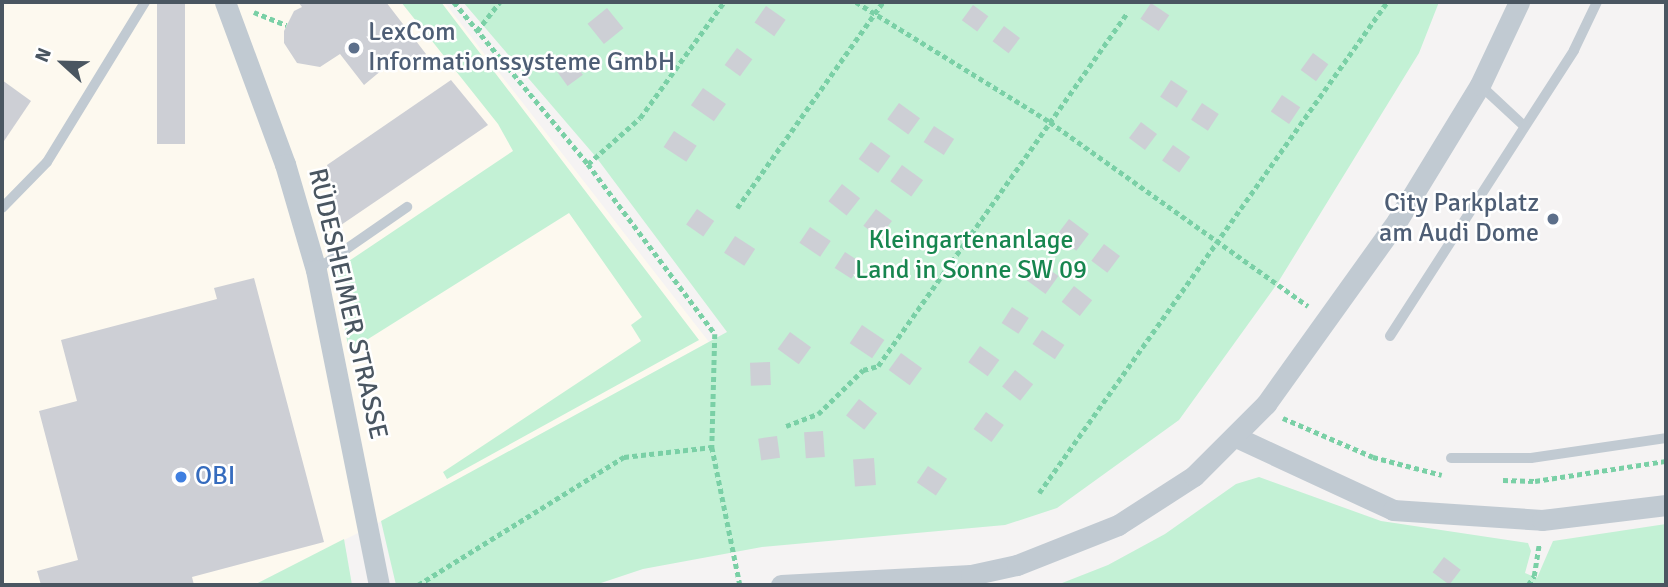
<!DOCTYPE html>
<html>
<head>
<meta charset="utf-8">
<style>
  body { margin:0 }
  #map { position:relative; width:1668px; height:587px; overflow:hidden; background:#f5f3f3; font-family:Signika,sans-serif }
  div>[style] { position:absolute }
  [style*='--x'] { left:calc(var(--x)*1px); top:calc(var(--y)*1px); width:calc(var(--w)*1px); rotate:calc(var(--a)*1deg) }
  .commercial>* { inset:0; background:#fdf9ef }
  .green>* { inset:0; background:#c3f1d5 }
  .building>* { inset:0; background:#cdcfd5; transform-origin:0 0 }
  .path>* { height:4.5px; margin-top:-2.25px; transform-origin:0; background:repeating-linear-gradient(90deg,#7ad0a6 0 5px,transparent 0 8.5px) }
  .service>* { height:10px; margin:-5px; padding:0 5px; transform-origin:5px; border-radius:5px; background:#c1cad2 }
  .minor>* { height:21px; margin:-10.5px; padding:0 10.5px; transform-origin:10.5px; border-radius:10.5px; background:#c1cad2 }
  .dots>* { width:19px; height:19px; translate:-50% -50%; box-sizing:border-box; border:4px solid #fff; border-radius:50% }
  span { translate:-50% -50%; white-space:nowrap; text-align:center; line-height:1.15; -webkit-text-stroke:5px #fff; paint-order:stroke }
  .service-label { font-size:26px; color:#4e5e75 }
  .left { translate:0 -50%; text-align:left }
  .right { translate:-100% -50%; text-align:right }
  .park-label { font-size:26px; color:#17864f }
  .street-label { font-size:26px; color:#4a5661 }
  .shop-label { font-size:26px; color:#366cbe }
  .frame { position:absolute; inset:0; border:4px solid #4a5661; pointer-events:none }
  .north { position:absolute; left:28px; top:28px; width:70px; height:70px; -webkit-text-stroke:5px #fff; paint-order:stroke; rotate:292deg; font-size:19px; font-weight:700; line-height:28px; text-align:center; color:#4a5661 }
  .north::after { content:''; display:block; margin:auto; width:24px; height:32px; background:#4a5661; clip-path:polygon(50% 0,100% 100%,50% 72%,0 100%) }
</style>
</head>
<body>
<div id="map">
  <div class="commercial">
    <i style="clip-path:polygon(2px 2px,444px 2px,709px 342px,382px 521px,254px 585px,2px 585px)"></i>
  </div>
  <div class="green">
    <i style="clip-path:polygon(401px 2px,441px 2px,699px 340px,447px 479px,443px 472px,641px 341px,631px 325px,642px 317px,569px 213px,349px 351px,334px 271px,513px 151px,498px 124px)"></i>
    <i style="clip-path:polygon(463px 2px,1439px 2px,1419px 53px,1277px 284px,1179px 420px,1057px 508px,1005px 525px,762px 547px,643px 569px,595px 585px,396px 585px,381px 521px,727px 332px,596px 157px)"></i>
    <i style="clip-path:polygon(1259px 477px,1381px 521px,1528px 543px,1531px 551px,1525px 573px,1537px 578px,1553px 541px,1666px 524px,1666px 585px,1057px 585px,1108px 565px,1165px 534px,1236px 484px)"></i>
    <i style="clip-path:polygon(344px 539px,352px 585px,254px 585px)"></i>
  </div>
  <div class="building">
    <i style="left:157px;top:2px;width:28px;height:142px"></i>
    <i style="clip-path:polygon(298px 2px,386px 2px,426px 54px,410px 66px,401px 54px,364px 85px,340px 54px,320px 67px,297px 63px,284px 43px,284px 31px,294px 11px,302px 7px)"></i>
    <i style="left:1151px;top:3px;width:22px;height:19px;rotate:34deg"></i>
    <i style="left:973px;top:5px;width:19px;height:19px;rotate:36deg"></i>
    <i style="left:766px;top:6px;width:24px;height:20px;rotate:35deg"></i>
    <i style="left:607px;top:8px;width:26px;height:25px;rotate:51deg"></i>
    <i style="left:1004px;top:26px;width:20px;height:19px;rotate:37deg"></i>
    <i style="left:737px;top:48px;width:19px;height:21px;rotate:36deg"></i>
    <i style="left:1313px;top:53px;width:19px;height:21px;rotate:36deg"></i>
    <i style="left:570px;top:57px;width:22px;height:19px;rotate:54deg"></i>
    <i style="clip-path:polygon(2px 80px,31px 101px,2px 144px)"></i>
    <i style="clip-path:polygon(451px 80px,488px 125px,341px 225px,327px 165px)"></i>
    <i style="left:1171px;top:80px;width:20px;height:20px;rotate:33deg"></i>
    <i style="left:703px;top:88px;width:28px;height:21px;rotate:35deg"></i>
    <i style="left:1282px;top:95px;width:22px;height:20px;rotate:34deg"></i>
    <i style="left:899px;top:103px;width:26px;height:20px;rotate:36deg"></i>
    <i style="left:1202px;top:103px;width:20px;height:20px;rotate:33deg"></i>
    <i style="left:1141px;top:122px;width:20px;height:20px;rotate:37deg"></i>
    <i style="left:934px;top:126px;width:24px;height:19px;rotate:33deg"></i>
    <i style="left:674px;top:131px;width:27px;height:19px;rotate:33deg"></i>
    <i style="left:871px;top:142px;width:24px;height:21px;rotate:36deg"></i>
    <i style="left:1173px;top:145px;width:21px;height:19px;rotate:35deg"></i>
    <i style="left:902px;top:165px;width:26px;height:20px;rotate:36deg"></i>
    <i style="left:842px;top:184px;width:23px;height:22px;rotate:38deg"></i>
    <i style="left:697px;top:209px;width:21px;height:19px;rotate:35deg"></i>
    <i style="left:876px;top:209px;width:20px;height:21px;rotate:37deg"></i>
    <i style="left:1069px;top:219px;width:25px;height:21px;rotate:37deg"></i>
    <i style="left:810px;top:227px;width:25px;height:19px;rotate:34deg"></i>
    <i style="left:735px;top:236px;width:24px;height:20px;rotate:33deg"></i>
    <i style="left:1104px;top:244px;width:20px;height:21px;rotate:37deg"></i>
    <i style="left:845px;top:252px;width:20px;height:19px;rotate:33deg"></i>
    <i style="left:1039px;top:262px;width:24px;height:22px;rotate:36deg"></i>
    <i style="clip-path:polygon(254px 278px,324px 542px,192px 577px,194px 585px,41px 585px,37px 571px,78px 560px,39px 411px,77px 401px,61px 340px,217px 299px,214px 288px)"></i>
    <i style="left:1074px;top:286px;width:23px;height:20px;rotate:38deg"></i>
    <i style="left:1012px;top:307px;width:20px;height:19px;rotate:33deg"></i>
    <i style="left:862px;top:325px;width:27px;height:22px;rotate:34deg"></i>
    <i style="left:1042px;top:330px;width:27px;height:17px;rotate:34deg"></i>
    <i style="left:790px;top:332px;width:26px;height:21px;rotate:36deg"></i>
    <i style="left:980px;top:346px;width:24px;height:20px;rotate:36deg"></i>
    <i style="left:901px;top:353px;width:26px;height:21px;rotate:36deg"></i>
    <i style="left:770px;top:362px;width:23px;height:20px;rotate:88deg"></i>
    <i style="left:1015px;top:370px;width:23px;height:21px;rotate:38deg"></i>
    <i style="left:859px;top:399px;width:23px;height:21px;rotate:38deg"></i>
    <i style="left:986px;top:412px;width:22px;height:21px;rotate:36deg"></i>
    <i style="left:823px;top:431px;width:26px;height:19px;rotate:86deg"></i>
    <i style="left:777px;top:436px;width:22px;height:19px;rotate:82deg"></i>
    <i style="left:874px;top:458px;width:27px;height:21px;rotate:86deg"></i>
    <i style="left:928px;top:466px;width:23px;height:20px;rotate:34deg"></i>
    <i style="left:1444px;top:557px;width:21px;height:19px;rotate:37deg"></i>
  </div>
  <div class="path">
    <i style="--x:454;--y:2;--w:210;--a:50.4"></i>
    <i style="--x:588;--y:164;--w:212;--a:53.2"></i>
    <i style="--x:715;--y:334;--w:113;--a:91.5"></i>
    <i style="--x:712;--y:447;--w:141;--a:78.5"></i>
    <i style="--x:856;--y:2;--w:228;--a:31.7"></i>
    <i style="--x:1050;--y:122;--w:317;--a:35.5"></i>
    <i style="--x:254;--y:12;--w:35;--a:22"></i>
    <i style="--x:477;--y:31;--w:37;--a:-52"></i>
    <i style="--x:588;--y:164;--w:69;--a:-41.5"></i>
    <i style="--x:640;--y:118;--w:143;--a:-54.1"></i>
    <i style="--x:737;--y:208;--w:252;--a:-54.7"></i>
    <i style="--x:1283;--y:418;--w:98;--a:23.4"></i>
    <i style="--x:1373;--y:457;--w:71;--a:14.6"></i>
    <i style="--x:786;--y:426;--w:34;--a:-21"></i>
    <i style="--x:818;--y:414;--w:63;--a:-44.4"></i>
    <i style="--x:863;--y:370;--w:16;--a:-15"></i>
    <i style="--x:878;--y:366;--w:433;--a:-54.8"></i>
    <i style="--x:1503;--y:480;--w:32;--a:2"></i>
    <i style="--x:1535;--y:481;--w:133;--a:-8.7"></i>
    <i style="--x:1039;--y:493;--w:602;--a:-54.67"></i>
    <i style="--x:418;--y:585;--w:243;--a:-31.9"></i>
    <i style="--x:624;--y:457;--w:89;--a:-6.5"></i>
    <i style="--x:1528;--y:585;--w:11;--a:-56"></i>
    <i style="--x:1534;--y:576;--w:33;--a:-81"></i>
  </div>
  <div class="service">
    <i style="--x:1480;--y:85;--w:59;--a:42.9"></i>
    <i style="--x:2;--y:208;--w:64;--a:-45.6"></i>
    <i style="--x:47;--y:162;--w:188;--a:-58.5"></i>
    <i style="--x:316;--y:270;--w:111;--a:-34.7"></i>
    <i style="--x:1390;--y:336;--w:340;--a:-57.2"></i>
    <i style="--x:1574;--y:50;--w:53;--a:-64.4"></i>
    <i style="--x:1451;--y:458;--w:80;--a:0"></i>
    <i style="--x:1531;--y:458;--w:136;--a:-8.4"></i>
  </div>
  <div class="minor">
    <i style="--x:225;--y:2;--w:173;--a:69.7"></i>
    <i style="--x:285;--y:164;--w:110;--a:73.7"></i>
    <i style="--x:316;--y:270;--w:321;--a:78.7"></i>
    <i style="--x:1236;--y:437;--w:173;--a:24.9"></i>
    <i style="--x:1393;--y:510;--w:149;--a:3.8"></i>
    <i style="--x:1542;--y:520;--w:125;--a:-6.9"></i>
    <i style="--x:781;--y:585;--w:190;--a:-3"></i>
    <i style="--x:971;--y:575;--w:47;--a:-12.3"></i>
    <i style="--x:1017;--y:565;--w:109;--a:-21.6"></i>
    <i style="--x:1118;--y:525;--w:90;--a:-32.8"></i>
    <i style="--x:1194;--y:476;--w:102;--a:-45"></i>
    <i style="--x:1266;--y:404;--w:225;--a:-54.4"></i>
    <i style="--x:1397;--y:221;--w:159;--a:-58.6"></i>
    <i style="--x:1480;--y:85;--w:92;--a:-64.8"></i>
  </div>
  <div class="dots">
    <i style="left:354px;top:48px;background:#5c6f8a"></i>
    <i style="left:1553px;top:219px;background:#5c6f8a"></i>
    <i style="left:181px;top:477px;background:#3f7fe0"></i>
  </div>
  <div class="service-label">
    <span class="left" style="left:368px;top:48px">LexCom<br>Informationssysteme GmbH</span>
    <span class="right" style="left:1539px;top:219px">City Parkplatz<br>am Audi Dome</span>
  </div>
  <div class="park-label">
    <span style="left:971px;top:256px">Kleingartenanlage<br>Land in Sonne SW 09</span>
  </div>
  <div class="street-label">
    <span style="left:347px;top:304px;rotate:77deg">RÜDESHEIMER STRASSE</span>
  </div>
  <div class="shop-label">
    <span class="left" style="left:195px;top:477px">OBI</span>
  </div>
  <div class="frame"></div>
  <div class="north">N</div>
</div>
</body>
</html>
